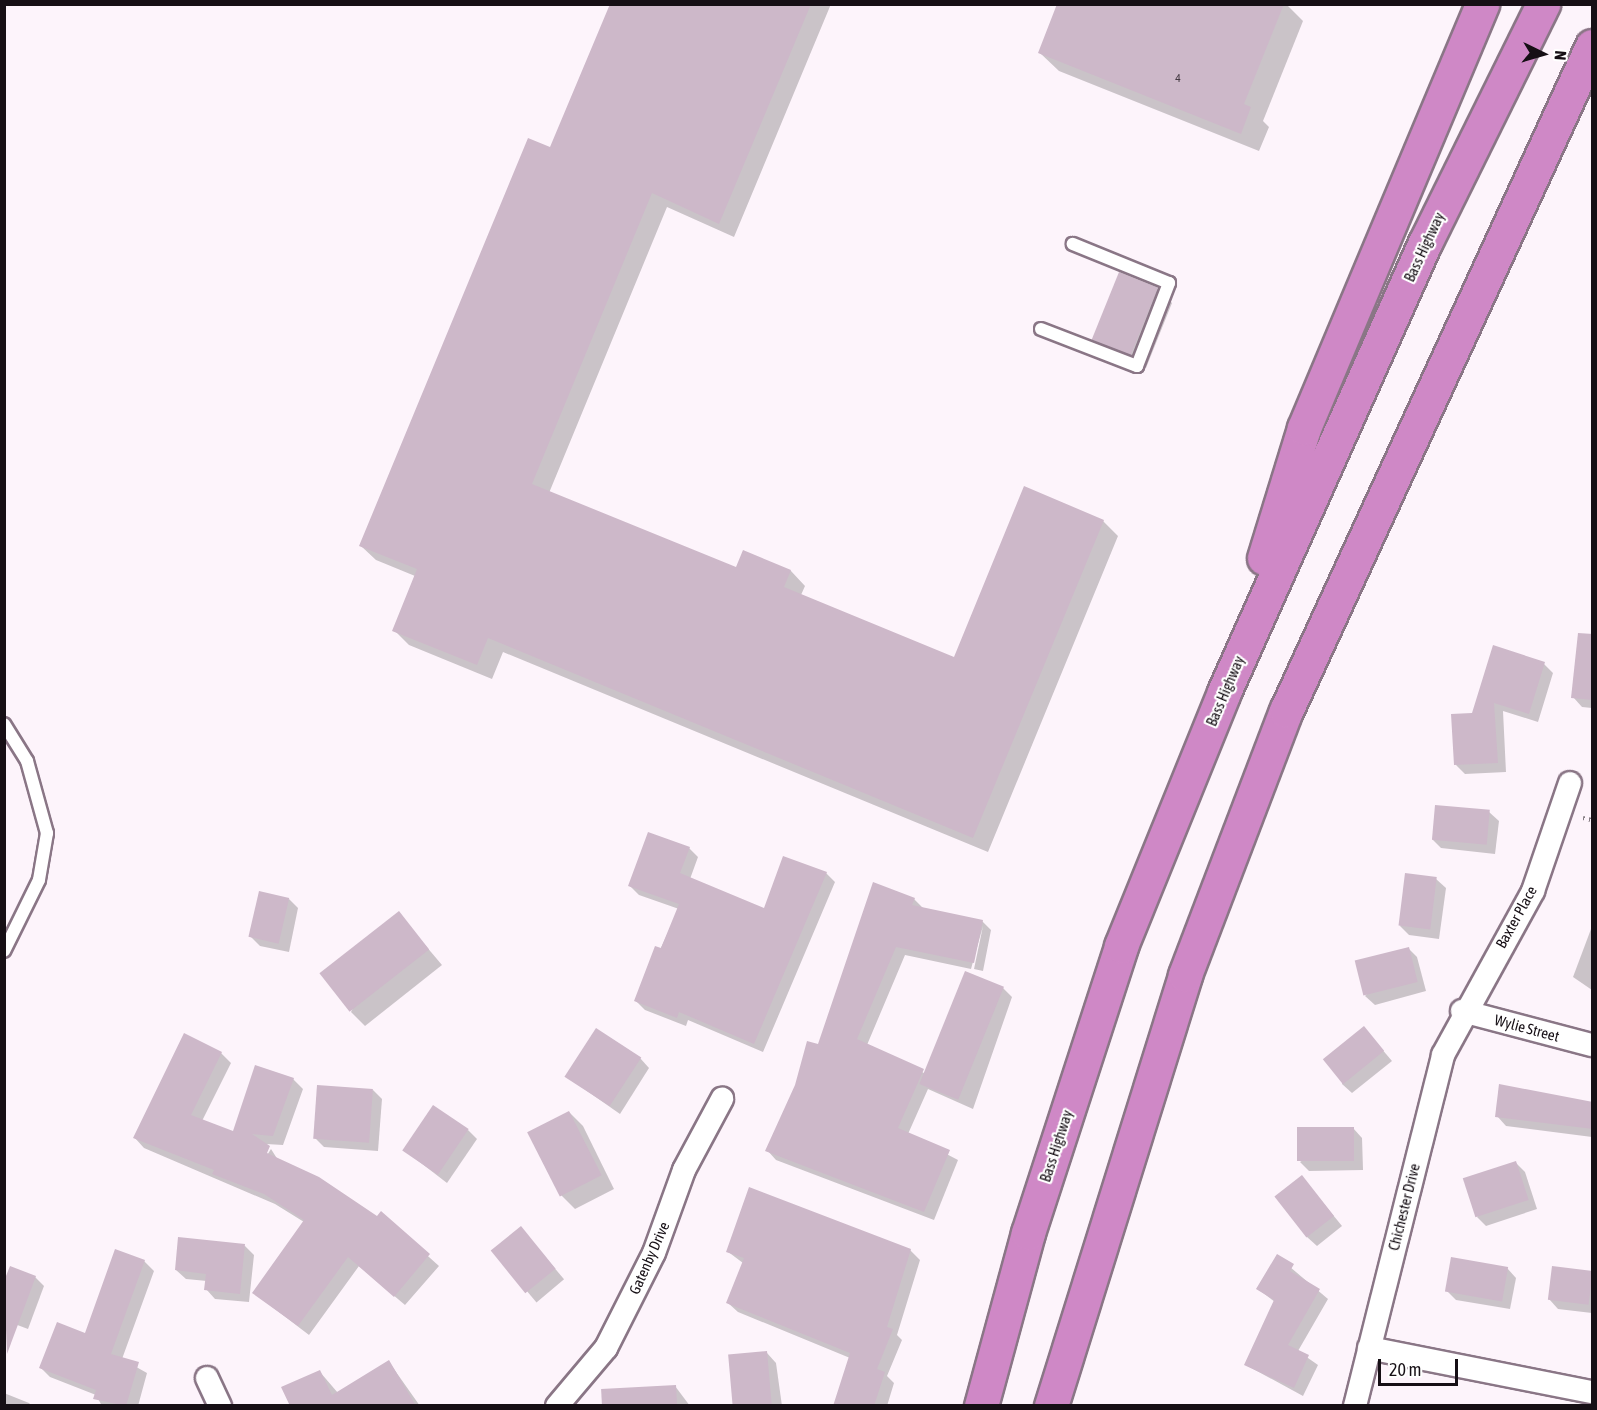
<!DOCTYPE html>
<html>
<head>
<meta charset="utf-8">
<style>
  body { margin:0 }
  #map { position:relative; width:1597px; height:1410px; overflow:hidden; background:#fdf4fb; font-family:"Asap Condensed",sans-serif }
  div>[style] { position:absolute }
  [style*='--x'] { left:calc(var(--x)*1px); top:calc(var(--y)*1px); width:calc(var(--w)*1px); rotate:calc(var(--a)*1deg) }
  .shadow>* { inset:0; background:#0003; transform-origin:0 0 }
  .building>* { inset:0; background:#cdb8c9; transform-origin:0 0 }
  .path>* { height:4px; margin-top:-2px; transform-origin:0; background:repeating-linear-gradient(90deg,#837b81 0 1.5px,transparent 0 6px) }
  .roads { filter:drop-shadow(2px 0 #8a7686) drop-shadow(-2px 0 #8a7686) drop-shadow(0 2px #8a7686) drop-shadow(0 -2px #8a7686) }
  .lane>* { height:12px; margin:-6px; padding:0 6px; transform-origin:6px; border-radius:6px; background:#fff }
  .street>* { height:22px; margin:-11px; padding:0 11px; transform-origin:11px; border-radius:11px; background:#fff }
  .highway>* { height:33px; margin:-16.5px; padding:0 16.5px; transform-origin:16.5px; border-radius:16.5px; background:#cf88c6 }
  span { translate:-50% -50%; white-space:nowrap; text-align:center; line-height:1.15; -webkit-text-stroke:4.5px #fff; paint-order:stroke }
  .number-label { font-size:12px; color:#443942 }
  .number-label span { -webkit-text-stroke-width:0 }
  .street-label { font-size:15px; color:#160f15 }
  .frame { position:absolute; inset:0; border:6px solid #160f15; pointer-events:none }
  .north { position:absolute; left:1513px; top:24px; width:60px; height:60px; -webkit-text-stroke:4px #fff; paint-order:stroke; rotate:95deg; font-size:16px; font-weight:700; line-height:24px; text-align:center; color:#160f15 }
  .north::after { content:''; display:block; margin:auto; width:21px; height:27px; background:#160f15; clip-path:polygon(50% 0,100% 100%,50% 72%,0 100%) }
  .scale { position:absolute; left:1378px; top:1359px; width:80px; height:27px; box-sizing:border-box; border:3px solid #160f15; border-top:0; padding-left:8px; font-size:18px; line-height:21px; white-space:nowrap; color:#160f15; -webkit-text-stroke:4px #fff; paint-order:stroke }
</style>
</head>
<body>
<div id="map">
  <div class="shadow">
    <i style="clip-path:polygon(611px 4px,831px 4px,734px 237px,667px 207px,549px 493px,737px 569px,744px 552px,791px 571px,805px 586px,801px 595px,954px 659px,1103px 521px,1118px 536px,988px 852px,503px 652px,492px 679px,409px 645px,394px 630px,415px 576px,376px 560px,361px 546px,551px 149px)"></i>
    <i style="clip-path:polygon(1059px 4px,1286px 4px,1303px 21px,1263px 121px,1269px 127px,1259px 151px,1059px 71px,1040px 53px)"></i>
    <i style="clip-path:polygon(1158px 289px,1172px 303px,1146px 368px,1109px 354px,1095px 340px)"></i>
    <i style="clip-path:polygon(1592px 662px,1592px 708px,1582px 707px,1573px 697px)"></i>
    <i style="clip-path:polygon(1544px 664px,1553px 673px,1538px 722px,1503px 711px,1506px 772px,1465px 774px,1456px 765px,1473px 715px)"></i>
    <i style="clip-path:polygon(1489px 812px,1499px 821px,1495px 854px,1441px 848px,1432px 839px)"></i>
    <i style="clip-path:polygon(689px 848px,698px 857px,690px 879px,765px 910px,826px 873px,835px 882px,763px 1052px,688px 1020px,686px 1026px,645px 1010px,636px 1001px,679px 909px,639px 895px,630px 886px)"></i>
    <i style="clip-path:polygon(1436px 879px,1446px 888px,1439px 939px,1409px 935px,1400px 926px)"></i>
    <i style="clip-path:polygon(289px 899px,298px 908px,289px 952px,260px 946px,251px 937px)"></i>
    <i style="clip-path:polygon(914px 899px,924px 909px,982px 921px,991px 930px,983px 971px,974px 969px,983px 926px,971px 969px,905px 955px,867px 1045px,928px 1075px,1003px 988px,1012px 997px,973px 1109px,928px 1089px,908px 1134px,958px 1160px,934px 1220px,776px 1160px,767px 1150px,819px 1046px)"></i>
    <i style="clip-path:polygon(398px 913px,442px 965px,365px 1026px,351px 1012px)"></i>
    <i style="clip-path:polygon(1591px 929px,1592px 930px,1592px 990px,1573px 977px)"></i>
    <i style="clip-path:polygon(1408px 948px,1417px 957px,1426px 991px,1375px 1005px,1365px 996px)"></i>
    <i style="clip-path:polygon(1364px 1028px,1392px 1061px,1352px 1093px,1342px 1084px)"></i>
    <i style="clip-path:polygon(221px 1053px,231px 1063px,202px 1121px,233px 1133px,293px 1079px,303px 1089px,283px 1145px,266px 1144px,264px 1160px,271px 1149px,278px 1160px,377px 1218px,381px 1214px,439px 1266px,405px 1305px,359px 1266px,309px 1335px,254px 1293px,304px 1222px,275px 1204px,144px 1148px,134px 1137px)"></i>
    <i style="clip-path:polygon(640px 1058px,649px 1068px,620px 1114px,567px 1077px)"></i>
    <i style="clip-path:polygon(1500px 1086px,1592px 1103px,1592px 1137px,1506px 1126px,1497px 1116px)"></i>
    <i style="clip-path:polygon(373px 1090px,382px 1099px,378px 1151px,324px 1147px,315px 1138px)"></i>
    <i style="clip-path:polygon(569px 1112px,583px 1126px,614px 1189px,575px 1209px,561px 1195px)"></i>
    <i style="clip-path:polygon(1353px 1128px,1362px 1138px,1363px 1170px,1309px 1171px,1300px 1162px)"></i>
    <i style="clip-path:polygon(468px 1130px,477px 1139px,447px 1183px,404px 1150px)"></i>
    <i style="clip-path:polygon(1516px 1163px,1525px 1172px,1537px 1209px,1486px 1226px,1477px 1217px)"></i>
    <i style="clip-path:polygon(1302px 1177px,1342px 1226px,1317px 1246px,1307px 1237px)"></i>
    <i style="left:521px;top:1228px;width:67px;height:36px;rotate:50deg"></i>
    <i style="clip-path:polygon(245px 1246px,254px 1255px,249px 1302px,215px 1299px,206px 1289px,207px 1281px,186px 1279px,176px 1270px)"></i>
    <i style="clip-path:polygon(910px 1250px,920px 1260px,897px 1335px,902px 1340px,887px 1376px,894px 1383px,887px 1406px,835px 1406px,850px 1358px,738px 1312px,728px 1303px,743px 1263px,727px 1251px)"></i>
    <i style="clip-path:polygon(1277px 1256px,1328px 1299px,1298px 1351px,1318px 1365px,1303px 1396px,1246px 1365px,1275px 1302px,1258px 1289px)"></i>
    <i style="clip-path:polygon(144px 1261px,154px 1271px,122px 1359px,147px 1373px,138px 1406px,102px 1406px,96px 1395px,50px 1377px,41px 1368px,86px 1335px)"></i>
    <i style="clip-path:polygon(1507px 1268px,1516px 1278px,1510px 1309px,1456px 1300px,1447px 1291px)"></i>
    <i style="clip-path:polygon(1592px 1273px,1592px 1313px,1558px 1309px,1549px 1299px)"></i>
    <i style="clip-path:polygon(35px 1277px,44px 1286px,28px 1329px,4px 1320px,4px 1286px)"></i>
    <i style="clip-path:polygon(767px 1353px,776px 1363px,782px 1406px,732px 1406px)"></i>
    <i style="clip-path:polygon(389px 1362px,420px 1406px,291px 1406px,320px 1372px,338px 1393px)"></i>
    <i style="clip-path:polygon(675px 1386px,690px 1406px,642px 1406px)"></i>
    <i style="clip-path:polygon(4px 1393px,29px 1403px,32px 1406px,4px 1406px)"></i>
  </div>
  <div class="building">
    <i style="clip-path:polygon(610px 4px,811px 4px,719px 224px,652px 193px,532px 484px,736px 567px,743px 550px,791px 570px,784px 587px,954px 657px,1024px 486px,1104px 520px,973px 838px,488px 638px,477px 665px,392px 631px,417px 569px,359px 546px,528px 138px,550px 147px)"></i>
    <i style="clip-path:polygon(1057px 4px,1284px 4px,1244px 104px,1251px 107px,1241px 134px,1038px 53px)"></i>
    <i style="left:1119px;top:272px;width:42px;height:73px;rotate:22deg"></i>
    <i style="clip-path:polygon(1578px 633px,1593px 634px,1593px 700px,1571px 698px)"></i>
    <i style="clip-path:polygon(1493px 645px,1545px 662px,1529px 714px,1494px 703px,1498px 763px,1454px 765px,1451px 714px,1472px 713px)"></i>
    <i style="left:1435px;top:805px;width:55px;height:35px;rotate:5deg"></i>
    <i style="clip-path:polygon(648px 832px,690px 847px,680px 873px,764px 908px,783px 856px,827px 872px,754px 1044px,679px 1012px,677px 1018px,634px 1001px,655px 946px,661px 948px,679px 904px,628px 886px)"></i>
    <i style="left:1405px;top:873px;width:32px;height:53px;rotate:7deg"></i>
    <i style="clip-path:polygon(873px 882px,915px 898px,912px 905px,983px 920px,974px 963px,896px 947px,857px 1039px,924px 1069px,898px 1128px,950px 1150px,924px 1212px,765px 1151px,795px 1085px,807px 1041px,818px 1044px)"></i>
    <i style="left:259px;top:891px;width:31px;height:47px;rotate:13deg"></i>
    <i style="left:399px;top:911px;width:49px;height:101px;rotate:52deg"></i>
    <i style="left:1409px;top:947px;width:36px;height:56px;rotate:76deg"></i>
    <i style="left:965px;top:971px;width:42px;height:122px;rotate:22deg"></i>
    <i style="left:1364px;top:1026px;width:32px;height:53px;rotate:51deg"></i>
    <i style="left:596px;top:1028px;width:54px;height:58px;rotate:33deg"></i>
    <i style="clip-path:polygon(184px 1033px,222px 1052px,191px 1115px,233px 1131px,255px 1065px,294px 1078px,273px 1136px,252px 1134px,270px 1146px,267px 1153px,319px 1177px,377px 1216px,381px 1211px,430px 1254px,394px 1297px,348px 1257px,298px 1326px,252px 1293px,304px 1220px,264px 1194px,212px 1174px,214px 1170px,133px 1138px)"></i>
    <i style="clip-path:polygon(1499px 1084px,1593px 1102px,1593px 1129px,1495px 1117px)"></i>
    <i style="left:317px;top:1085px;width:56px;height:54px;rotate:4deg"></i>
    <i style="left:433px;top:1105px;width:43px;height:55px;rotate:34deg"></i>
    <i style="left:569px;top:1111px;width:72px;height:47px;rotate:63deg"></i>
    <i style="left:1354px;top:1127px;width:34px;height:57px;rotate:90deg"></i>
    <i style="left:1516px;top:1161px;width:41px;height:56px;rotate:72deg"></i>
    <i style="left:1302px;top:1175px;width:52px;height:35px;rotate:52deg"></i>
    <i style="clip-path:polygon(749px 1187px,911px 1249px,887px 1327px,893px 1329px,877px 1369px,885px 1372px,874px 1406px,833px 1406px,850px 1353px,726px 1303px,744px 1258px,726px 1252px)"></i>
    <i style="left:521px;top:1226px;width:55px;height:39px;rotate:51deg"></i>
    <i style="clip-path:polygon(178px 1237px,245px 1244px,240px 1294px,204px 1290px,206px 1274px,175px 1270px)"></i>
    <i style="clip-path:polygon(115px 1249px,145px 1260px,111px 1354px,139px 1362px,126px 1406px,93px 1399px,96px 1390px,39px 1368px,57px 1322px,85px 1333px)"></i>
    <i style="clip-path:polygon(1277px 1254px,1294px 1264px,1290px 1271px,1320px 1289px,1288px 1345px,1309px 1355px,1294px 1388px,1244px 1365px,1274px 1300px,1256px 1289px)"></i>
    <i style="left:1451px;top:1257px;width:58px;height:35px;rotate:10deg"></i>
    <i style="clip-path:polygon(10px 1266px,36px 1276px,7px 1354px,4px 1281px)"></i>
    <i style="left:1552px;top:1266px;width:41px;height:34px;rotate:7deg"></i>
    <i style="left:767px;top:1351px;width:55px;height:39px;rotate:85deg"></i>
    <i style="clip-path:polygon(389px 1360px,416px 1406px,290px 1406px,281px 1387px,320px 1370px,332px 1395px)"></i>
    <i style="left:676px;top:1385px;width:21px;height:75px;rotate:87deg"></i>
  </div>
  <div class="path">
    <i style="--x:1583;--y:818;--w:9;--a:13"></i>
  </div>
  <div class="roads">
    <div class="lane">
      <i style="--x:1041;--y:329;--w:103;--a:21.1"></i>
      <i style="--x:1137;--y:366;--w:89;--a:-68.9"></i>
      <i style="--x:1169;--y:283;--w:104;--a:-157.9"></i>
      <i style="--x:4;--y:724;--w:44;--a:58.1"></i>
      <i style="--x:27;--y:761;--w:75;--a:74.5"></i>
      <i style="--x:47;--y:833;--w:48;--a:99.7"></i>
      <i style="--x:39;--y:880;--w:79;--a:116.2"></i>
    </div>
    <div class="street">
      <i style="--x:1462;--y:1011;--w:134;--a:14.7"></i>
      <i style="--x:1369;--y:1348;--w:227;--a:11.2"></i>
      <i style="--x:207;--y:1378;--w:31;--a:65"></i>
      <i style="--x:557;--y:1406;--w:76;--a:-49.8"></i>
      <i style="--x:606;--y:1348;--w:106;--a:-63.2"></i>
      <i style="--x:654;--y:1253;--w:88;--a:-70.1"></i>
      <i style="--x:684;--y:1170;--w:81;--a:-61.8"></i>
      <i style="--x:1355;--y:1406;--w:362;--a:-75.9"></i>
      <i style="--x:1443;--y:1055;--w:187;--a:-61.2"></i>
      <i style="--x:1533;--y:891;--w:114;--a:-71.1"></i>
    </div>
    <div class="highway">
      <i style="--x:1264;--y:558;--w:136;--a:-72.9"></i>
      <i style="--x:1304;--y:428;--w:460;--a:-67.2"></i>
      <i style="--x:981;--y:1406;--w:179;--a:-74.8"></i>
      <i style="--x:1028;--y:1233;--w:302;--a:-72"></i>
      <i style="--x:1121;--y:946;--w:274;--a:-67.9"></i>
      <i style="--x:1224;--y:692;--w:492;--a:-65.9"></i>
      <i style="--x:1425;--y:243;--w:267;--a:-63.7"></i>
      <i style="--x:1051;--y:1406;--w:451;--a:-72.7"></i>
      <i style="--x:1185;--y:975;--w:283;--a:-69.1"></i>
      <i style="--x:1286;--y:711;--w:732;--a:-65.29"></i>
    </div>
  </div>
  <div class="number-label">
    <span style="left:1178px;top:79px">4</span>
  </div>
  <div class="street-label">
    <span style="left:1424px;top:247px;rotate:-65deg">Bass Highway</span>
    <span style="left:1225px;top:691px;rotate:-67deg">Bass Highway</span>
    <span style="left:1516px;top:917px;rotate:-61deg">Baxter Place</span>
    <span style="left:1527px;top:1028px;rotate:15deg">Wylie Street</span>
    <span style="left:1056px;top:1146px;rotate:-72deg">Bass Highway</span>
    <span style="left:1404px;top:1207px;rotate:-76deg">Chichester Drive</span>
    <span style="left:649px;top:1258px;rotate:-66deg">Gatenby Drive</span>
  </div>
  <div class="frame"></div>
  <div class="north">N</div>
  <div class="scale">20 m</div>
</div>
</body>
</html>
